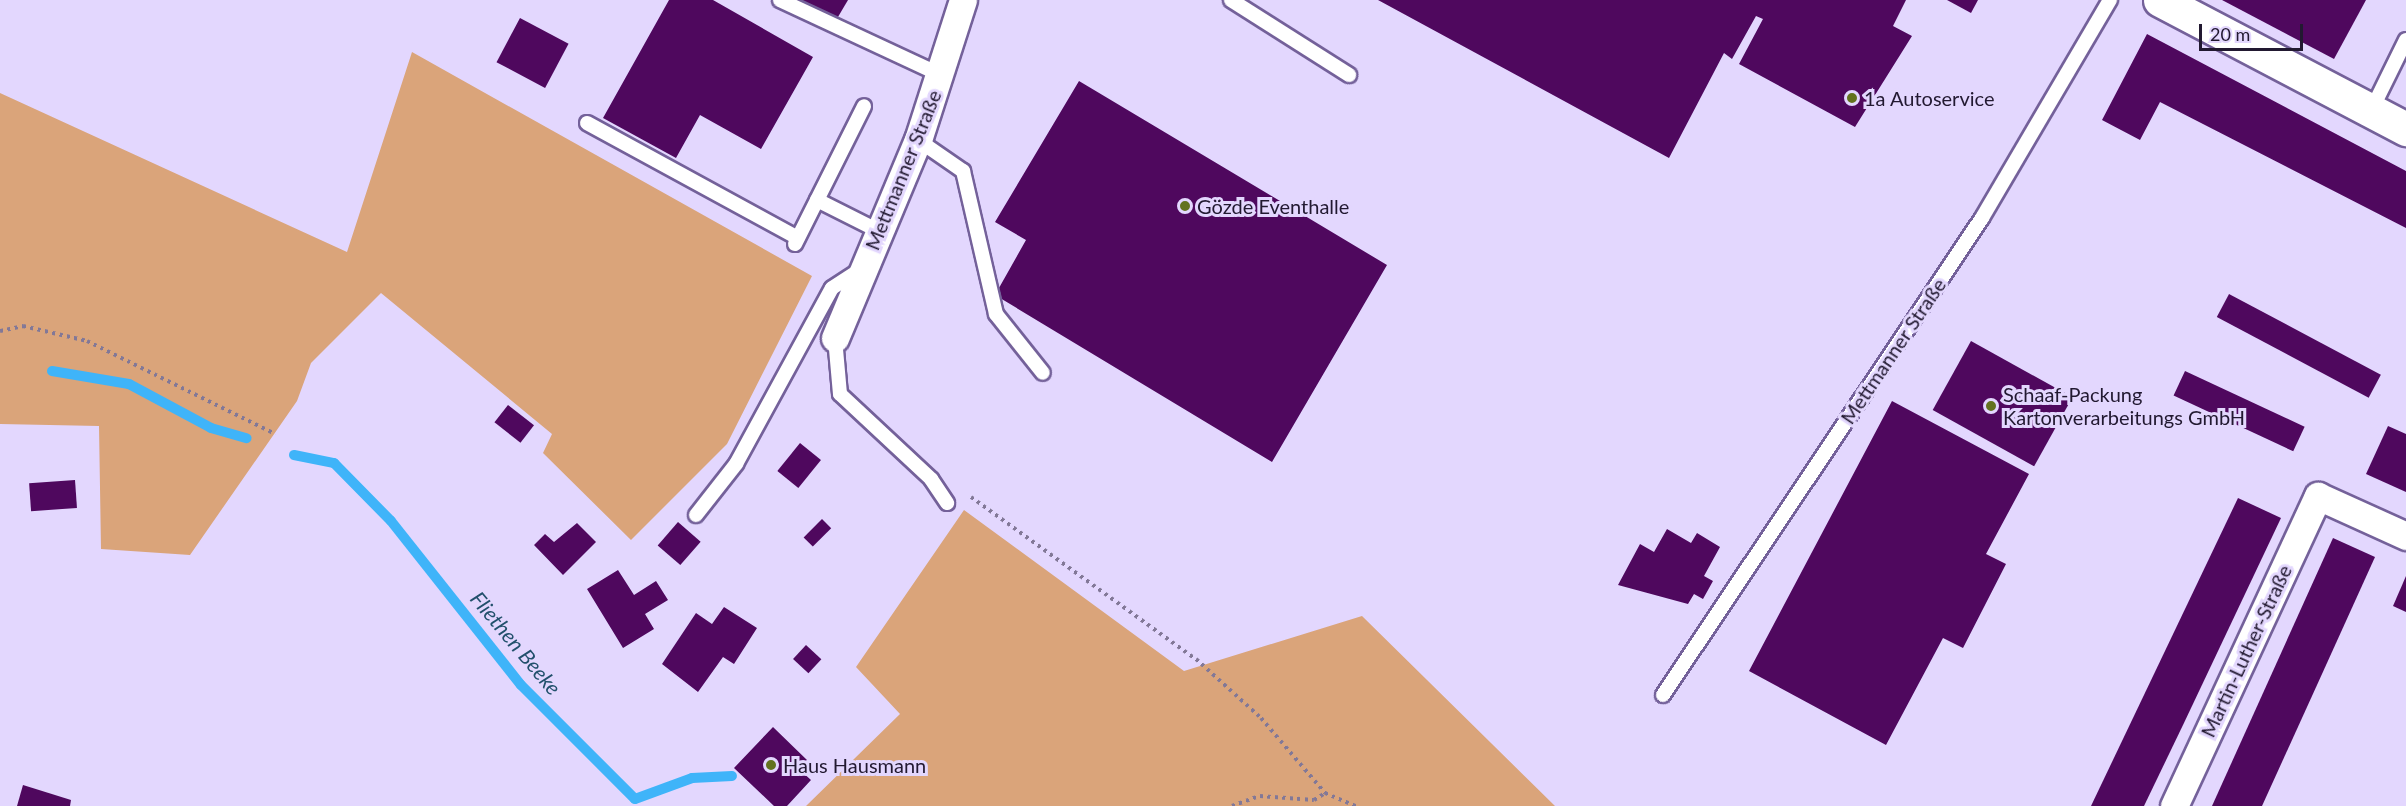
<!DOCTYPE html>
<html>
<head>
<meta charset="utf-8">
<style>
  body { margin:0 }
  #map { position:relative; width:2406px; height:806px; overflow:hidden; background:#e3d7fe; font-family:Lato,sans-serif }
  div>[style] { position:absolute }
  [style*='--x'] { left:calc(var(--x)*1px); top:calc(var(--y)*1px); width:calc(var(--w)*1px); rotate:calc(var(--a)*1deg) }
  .green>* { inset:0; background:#daa47a }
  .stream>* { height:10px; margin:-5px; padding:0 5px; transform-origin:5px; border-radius:5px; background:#3fb4f9 }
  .building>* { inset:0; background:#4f085e; transform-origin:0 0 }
  .path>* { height:4px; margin-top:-2px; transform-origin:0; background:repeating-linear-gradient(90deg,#827897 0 3px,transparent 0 7.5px) }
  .roads { filter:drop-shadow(2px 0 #74619a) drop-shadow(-2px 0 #74619a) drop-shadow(0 2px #74619a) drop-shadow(0 -2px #74619a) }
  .service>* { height:14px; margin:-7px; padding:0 7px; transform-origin:7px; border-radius:7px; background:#fff }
  .minor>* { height:27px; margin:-13.5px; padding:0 13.5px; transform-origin:13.5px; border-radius:13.5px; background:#fff }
  .tertiary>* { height:33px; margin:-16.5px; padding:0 16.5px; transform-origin:16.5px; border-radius:16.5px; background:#fff }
  .dots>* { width:16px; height:16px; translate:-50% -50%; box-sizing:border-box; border:3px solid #e3d7fe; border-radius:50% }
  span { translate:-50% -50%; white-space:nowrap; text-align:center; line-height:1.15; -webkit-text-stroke:6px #e3d7fe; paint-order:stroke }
  .poi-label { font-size:20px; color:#221931 }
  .left { translate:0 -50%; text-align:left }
  .street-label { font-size:20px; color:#221931 }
  .water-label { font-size:21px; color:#22506c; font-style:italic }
  .scale { position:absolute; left:2199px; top:24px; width:104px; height:27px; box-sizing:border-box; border:3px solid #221931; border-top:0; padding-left:8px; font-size:18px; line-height:21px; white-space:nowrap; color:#221931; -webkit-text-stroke:4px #e3d7fe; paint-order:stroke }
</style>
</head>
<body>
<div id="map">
  <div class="green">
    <i style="clip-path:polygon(412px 52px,812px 276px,727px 444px,631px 540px,543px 453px,552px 434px,381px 293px,311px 363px,297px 401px,190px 555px,101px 549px,99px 426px,0 424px,0 93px,347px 252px)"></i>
    <i style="clip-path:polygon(964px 510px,1184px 671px,1362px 616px,1555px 806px,806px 806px,900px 714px,856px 667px)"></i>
  </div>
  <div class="stream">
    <i style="--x:52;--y:371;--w:78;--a:9.6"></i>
    <i style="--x:129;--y:384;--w:93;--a:28.2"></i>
    <i style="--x:211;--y:428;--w:37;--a:16"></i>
    <i style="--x:294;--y:455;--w:41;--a:11.3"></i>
    <i style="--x:334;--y:463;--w:81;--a:45.5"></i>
    <i style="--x:391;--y:521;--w:209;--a:51.6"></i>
    <i style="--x:521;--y:685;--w:161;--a:45"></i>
    <i style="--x:635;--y:799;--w:61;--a:-20.2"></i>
    <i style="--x:692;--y:778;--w:40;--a:-2.9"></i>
  </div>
  <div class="building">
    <i style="clip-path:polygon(669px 0,713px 0,813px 57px,761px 149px,700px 115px,676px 158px,603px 118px)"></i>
    <i style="clip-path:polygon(798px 0,848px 0,835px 22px)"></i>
    <i style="clip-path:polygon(1378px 0,1906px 0,1893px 26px,1912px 36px,1855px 127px,1739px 64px,1763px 19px,1756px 16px,1732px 59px,1724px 53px,1669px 158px)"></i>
    <i style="clip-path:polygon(1947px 0,1978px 0,1971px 13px)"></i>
    <i style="clip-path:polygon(2222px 0,2366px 0,2334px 59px)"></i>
    <i style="left:520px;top:18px;width:55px;height:50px;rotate:28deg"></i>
    <i style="clip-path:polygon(2147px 34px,2406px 171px,2406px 228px,2160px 102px,2140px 140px,2102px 120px)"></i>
    <i style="clip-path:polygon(1079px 81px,1387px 265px,1272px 462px,995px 295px,1026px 240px,995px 222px)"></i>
    <i style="left:2229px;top:294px;width:172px;height:26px;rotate:28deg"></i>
    <i style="left:1971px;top:341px;width:116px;height:79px;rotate:29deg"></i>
    <i style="left:2185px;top:371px;width:132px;height:27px;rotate:25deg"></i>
    <i style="clip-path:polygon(1892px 401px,2029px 474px,1986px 554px,2006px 564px,1963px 648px,1943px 638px,1886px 745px,1749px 671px)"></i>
    <i style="left:508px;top:405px;width:33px;height:22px;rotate:38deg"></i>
    <i style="clip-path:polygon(2388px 426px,2406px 434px,2406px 492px,2366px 474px)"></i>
    <i style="left:800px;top:443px;width:27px;height:36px;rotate:39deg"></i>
    <i style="left:75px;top:480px;width:28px;height:46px;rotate:86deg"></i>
    <i style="clip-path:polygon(2238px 498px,2281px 518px,2183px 725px,2144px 806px,2091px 806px)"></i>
    <i style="left:822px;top:519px;width:13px;height:26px;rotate:45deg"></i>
    <i style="left:678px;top:522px;width:30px;height:31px;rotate:41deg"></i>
    <i style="clip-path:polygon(577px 523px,596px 542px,563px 575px,534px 545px,545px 534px,554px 542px)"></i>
    <i style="clip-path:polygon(1667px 529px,1691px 543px,1697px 533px,1720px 547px,1704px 576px,1713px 581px,1703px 599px,1694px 594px,1688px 604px,1618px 585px,1640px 544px,1654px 552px)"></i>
    <i style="clip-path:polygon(2333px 538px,2375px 557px,2322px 674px,2262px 806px,2212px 806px)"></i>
    <i style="clip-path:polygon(618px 570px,634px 595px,656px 581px,668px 600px,645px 614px,654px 629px,623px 648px,587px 589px)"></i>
    <i style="clip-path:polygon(2406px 576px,2406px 612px,2393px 606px)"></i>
    <i style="clip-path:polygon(724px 607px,757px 628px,734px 664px,723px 657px,698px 692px,662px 664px,696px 613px,712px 624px)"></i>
    <i style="left:806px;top:645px;width:21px;height:19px;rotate:43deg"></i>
    <i style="clip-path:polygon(773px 727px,808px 761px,800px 770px,811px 780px,787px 806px,774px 806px,734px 768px)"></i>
    <i style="clip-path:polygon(23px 785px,71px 800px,70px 806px,17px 806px)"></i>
  </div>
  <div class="path">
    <i style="--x:0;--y:331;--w:24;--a:-12"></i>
    <i style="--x:23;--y:326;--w:66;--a:13.2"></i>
    <i style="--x:87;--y:341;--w:210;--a:26.3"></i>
    <i style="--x:971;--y:497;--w:277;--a:35.8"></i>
    <i style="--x:1196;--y:659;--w:88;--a:42.2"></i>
    <i style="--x:1261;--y:718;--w:99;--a:49.5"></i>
    <i style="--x:1325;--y:793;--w:34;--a:23"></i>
    <i style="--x:1232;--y:806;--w:30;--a:-20"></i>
    <i style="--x:1260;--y:796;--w:54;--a:4.2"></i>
    <i style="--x:1314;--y:800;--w:13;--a:-32"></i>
  </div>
  <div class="roads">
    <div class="service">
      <i style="--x:780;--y:0;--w:178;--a:25"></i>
      <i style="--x:1231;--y:0;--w:140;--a:32.4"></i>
      <i style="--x:2371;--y:111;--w:79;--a:-63.8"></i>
      <i style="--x:587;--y:123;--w:240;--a:28.6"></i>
      <i style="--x:918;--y:140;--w:55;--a:34.6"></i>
      <i style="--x:963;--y:171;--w:147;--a:77"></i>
      <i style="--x:996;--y:314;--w:75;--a:51.5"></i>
      <i style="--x:817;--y:200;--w:69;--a:26.6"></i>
      <i style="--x:795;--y:244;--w:154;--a:-63.4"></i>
      <i style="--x:835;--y:338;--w:56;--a:84.9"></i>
      <i style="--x:840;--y:394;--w:125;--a:43"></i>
      <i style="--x:931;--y:479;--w:29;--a:56"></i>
      <i style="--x:696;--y:515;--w:65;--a:-51.9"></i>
      <i style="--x:736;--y:464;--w:200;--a:-61.4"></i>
      <i style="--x:832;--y:288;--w:33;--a:-33"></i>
      <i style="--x:1663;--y:695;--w:574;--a:-56.23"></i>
      <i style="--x:1982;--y:218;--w:253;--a:-59.6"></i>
    </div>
    <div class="minor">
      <i style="--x:835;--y:338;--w:215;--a:-67.3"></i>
      <i style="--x:918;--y:140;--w:147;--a:-72.2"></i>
      <i style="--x:2174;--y:806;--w:342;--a:-65.1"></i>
      <i style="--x:2318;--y:496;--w:97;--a:24.4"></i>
    </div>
    <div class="tertiary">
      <i style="--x:2160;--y:0;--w:278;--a:27.7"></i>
    </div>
  </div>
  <div class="dots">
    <i style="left:1852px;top:98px;background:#63721e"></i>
    <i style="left:1185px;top:206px;background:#63721e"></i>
    <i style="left:1991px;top:406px;background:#63721e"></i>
    <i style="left:771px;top:765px;background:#63721e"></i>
  </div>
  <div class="poi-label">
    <span class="left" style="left:1864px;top:98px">1a Autoservice</span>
    <span class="left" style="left:1197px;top:206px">Gözde Eventhalle</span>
    <span class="left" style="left:2003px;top:406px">Schaaf-Packung<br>Kartonverarbeitungs GmbH</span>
    <span class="left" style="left:783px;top:765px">Haus Hausmann</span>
  </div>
  <div class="street-label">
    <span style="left:903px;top:170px;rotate:-68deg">Mettmanner Straße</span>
    <span style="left:1893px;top:351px;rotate:-56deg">Mettmanner Straße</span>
    <span style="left:2246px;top:651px;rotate:-65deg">Martin-Luther-Straße</span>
  </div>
  <div class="water-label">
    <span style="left:516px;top:643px;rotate:50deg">Fliethen Beeke</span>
  </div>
  <div class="scale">20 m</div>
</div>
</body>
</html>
